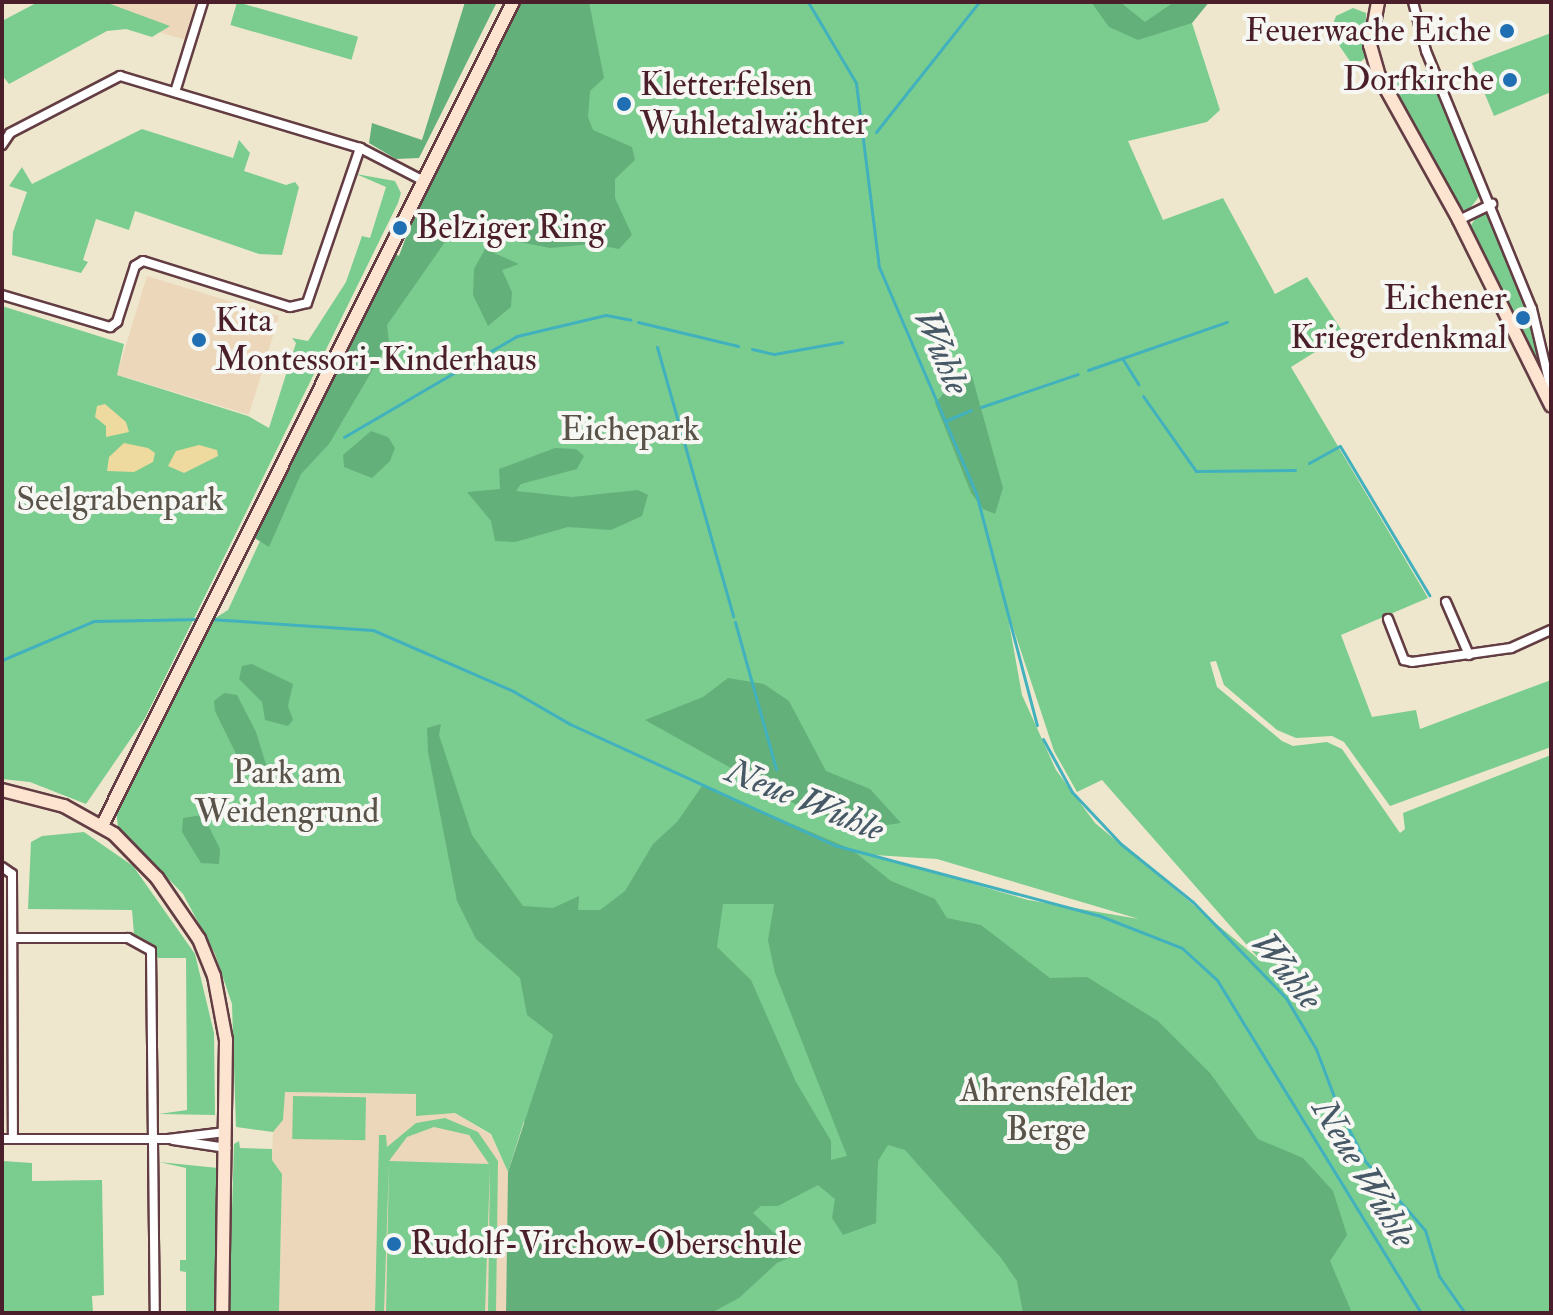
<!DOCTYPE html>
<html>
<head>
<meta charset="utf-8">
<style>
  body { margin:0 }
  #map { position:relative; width:1553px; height:1315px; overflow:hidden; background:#eee7ce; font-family:"IM FELL Double Pica",serif }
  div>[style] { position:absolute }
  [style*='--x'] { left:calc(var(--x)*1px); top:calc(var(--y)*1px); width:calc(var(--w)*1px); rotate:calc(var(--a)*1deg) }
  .built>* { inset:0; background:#ecd7ba; transform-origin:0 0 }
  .green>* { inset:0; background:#7bcd8f; transform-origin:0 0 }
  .forest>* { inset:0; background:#64b07a }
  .sand>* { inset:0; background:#eeda9e }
  .stream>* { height:3px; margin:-1.5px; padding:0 1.5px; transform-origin:1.5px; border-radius:1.5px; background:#42b1be }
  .roads { filter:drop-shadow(2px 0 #633d43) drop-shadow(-2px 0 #633d43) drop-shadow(0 2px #633d43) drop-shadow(0 -2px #633d43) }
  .minor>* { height:8px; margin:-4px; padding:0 4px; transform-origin:4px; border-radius:4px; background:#fff }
  .secondary>* { height:12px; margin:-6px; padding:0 6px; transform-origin:6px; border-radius:6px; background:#fde4d1 }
  .dots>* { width:22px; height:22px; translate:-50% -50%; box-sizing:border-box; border:4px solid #f6f6f2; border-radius:50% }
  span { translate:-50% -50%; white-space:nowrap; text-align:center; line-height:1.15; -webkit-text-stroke:8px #f6f6f2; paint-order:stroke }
  .poi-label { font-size:34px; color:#4a1f2b }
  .right { translate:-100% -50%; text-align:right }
  .left { translate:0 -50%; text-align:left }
  .park-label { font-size:34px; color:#595349 }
  .water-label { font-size:36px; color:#475966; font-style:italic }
  .frame { position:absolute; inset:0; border:4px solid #4a1f2b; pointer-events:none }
</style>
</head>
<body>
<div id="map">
  <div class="built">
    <i style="clip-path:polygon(105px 2px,198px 2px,186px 40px,114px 19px)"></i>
    <i style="left:147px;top:276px;width:138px;height:103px;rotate:17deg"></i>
    <i style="clip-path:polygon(284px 1092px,417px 1094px,417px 1115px,455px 1113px,491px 1135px,508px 1172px,506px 1313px,279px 1313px,282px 1174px,272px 1160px,273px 1132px,283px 1120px)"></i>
  </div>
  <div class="green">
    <i style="clip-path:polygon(38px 2px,105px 2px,170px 26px,152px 37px,126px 29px,107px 31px,9px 84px,2px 75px,2px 21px)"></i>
    <i style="left:237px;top:2px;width:126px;height:24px;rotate:16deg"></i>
    <i style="clip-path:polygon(evenodd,519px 2px,1209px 2px,1192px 23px,1220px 110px,1207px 122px,1128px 141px,1163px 220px,1223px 198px,1275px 294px,1307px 277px,1344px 334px,1291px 367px,1428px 598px,1341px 635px,1372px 717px,1416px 710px,1420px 729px,1551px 680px,1551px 747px,1390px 806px,1344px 742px,1332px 736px,1296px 738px,1277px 730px,1224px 685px,1216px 661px,1210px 662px,1217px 687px,1282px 741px,1293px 746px,1327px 742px,1342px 749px,1400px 833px,1405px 829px,1403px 813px,1551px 755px,1551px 1313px,523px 1313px,524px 1121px,508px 1172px,491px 1134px,455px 1113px,416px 1116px,416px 1094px,285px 1092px,283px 1120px,273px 1132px,236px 1127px,232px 1004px,215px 954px,183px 894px,118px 827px,116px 811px,212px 620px,228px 610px,388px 266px,394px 254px,399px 256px,418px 216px,414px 215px,519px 2px,1006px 606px,1054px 751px,1077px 792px,1102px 780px,1261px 961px,1095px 823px,1056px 770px,1022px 695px,1006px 606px,519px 2px,874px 855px,937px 859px,1139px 919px,1028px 900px,874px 855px)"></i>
    <i style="clip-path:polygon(1353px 8px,1366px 13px,1365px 58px,1354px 67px,1330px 32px,1336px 16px)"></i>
    <i style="clip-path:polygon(1551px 33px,1551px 92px,1494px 116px,1472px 63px)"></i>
    <i style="clip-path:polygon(1427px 70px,1481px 194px,1468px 211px,1459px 208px,1391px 85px)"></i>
    <i style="clip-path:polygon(142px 129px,233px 158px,239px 140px,250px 153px,244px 171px,286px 185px,295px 182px,299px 187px,282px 255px,259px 254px,135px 211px,129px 230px,96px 219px,83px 260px,88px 262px,81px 273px,12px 255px,13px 232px,27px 192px,9px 186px,22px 167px,32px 184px)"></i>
    <i style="clip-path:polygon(356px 174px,395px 181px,401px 193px,398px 203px,145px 718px,86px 804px,30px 782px,2px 779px,2px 306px,124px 344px,117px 375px,248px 416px,269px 428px,296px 343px,292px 338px,308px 341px,346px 282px,362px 236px,370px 238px,386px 187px)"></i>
    <i style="clip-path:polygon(1490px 211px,1522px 293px,1543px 377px,1469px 228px,1478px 215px)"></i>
    <i style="clip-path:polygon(84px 832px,133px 866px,195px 954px,214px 1033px,215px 1115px,159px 1114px,187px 1110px,186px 958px,158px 958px,152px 944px,134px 934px,132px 910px,28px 909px,31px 842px,42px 836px)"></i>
    <i style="left:293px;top:1096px;width:73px;height:43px;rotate:1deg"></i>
    <i style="clip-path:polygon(evenodd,445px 1118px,478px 1132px,498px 1161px,496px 1313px,488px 1313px,490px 1166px,485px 1313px,386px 1313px,389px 1163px,384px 1313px,375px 1313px,379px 1135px,386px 1135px,387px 1147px,416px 1123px,445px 1118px,434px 1127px,469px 1135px,489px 1164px,389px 1161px,407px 1137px,434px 1127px)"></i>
    <i style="clip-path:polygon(239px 1141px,240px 1148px,272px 1149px,272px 1160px,282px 1174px,279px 1313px,229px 1313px,234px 1144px)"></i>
    <i style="clip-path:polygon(3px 1161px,32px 1163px,32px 1181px,102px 1180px,104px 1295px,92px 1296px,93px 1313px,2px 1313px)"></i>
    <i style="clip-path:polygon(159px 1162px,218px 1168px,214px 1313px,186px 1313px,186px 1272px,180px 1271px,180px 1260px,186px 1260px,186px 1168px)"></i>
  </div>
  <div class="forest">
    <i style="clip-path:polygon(465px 2px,497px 2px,419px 158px,396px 159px,369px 143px,372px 123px,422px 140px)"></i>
    <i style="clip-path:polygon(519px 2px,589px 2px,604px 78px,590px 91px,588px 117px,593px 130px,632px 147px,635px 160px,615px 179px,615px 198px,632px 235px,619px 249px,592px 244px,550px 248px,509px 240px,459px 222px,387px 325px,389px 342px,329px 444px,301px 474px,269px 547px,253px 537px,394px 254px,399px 256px,418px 204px)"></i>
    <i style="clip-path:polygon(1091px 2px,1120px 2px,1145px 22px,1174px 2px,1209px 2px,1192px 23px,1138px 40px,1109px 27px)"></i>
    <i style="clip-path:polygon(485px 249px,519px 264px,502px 270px,512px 292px,511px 307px,488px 326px,473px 295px,474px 269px)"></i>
    <i style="clip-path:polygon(972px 376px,1003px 488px,995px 514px,983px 509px,971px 493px,935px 403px,956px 380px)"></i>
    <i style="clip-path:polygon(371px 431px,388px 437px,395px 448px,390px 461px,372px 478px,344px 467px,343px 455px)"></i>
    <i style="clip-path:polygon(555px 448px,576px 449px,584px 456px,577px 469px,521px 484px,516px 491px,572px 497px,638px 490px,648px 495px,642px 516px,611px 530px,568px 527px,515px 542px,495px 541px,491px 521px,467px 492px,500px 489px,499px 469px)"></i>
    <i style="clip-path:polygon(252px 664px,293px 684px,288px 706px,293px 720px,288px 726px,265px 720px,262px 702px,239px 679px,242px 666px)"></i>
    <i style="clip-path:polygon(728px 678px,764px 684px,789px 701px,826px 771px,870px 789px,901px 823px,865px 828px,806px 810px,645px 720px,703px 697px)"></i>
    <i style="clip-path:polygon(224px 693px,237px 695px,256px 732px,268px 771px,261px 780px,241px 764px,215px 711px,214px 701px)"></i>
    <i style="clip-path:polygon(evenodd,441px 724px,439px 735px,472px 835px,523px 906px,553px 908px,579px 896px,578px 910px,600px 910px,625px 891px,653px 844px,677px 822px,702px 786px,851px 849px,891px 881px,935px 899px,947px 918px,981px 925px,1050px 978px,1087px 977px,1158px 1021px,1210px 1073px,1258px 1139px,1303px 1158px,1333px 1191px,1347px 1235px,1330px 1261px,1352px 1313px,1023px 1313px,1017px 1281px,1001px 1258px,905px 1150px,888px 1145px,878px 1161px,876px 1223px,843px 1235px,832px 1218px,835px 1199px,818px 1185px,778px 1206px,761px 1206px,753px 1213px,774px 1233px,803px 1246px,801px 1253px,777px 1263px,739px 1298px,711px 1313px,506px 1313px,508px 1172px,553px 1035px,527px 1015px,520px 978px,476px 939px,457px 901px,428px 752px,427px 728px,441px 724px,723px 904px,774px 904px,768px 940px,775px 973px,847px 1156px,831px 1160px,831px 1141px,796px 1082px,751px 980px,717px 947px,723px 904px)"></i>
    <i style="clip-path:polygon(203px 815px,220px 849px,219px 864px,201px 863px,182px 832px,183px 818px)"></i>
  </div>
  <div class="sand">
    <i style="clip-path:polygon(105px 404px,126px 422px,129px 432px,106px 437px,106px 426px,95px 417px,97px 406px)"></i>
    <i style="clip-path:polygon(124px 443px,148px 448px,155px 453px,153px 462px,134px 472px,107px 471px,109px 457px)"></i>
    <i style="clip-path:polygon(199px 445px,217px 450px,218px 456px,184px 473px,168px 466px,176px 451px)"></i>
  </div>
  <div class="stream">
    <i style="--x:808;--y:2;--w:94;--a:59.3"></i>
    <i style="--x:856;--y:83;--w:185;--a:82.9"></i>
    <i style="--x:879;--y:267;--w:246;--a:66.8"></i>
    <i style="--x:976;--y:493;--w:240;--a:75.3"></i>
    <i style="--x:876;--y:132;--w:166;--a:-51.6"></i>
    <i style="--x:638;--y:322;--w:103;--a:13.5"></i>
    <i style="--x:657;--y:347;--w:280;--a:74.2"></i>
    <i style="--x:752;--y:349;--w:23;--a:13"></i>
    <i style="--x:774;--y:354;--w:69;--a:-10"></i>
    <i style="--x:1122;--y:358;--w:31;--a:58"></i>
    <i style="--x:1088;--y:370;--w:147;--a:-19.1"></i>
    <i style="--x:1143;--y:396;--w:92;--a:54.8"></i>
    <i style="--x:1196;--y:471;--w:99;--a:-0.6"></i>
    <i style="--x:981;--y:407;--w:102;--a:-18.8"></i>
    <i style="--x:945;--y:421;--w:28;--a:-23"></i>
    <i style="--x:344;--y:437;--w:200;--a:-30.3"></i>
    <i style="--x:517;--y:336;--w:91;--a:-13.3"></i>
    <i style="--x:606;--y:315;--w:25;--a:11"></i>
    <i style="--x:1309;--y:463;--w:35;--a:-29"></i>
    <i style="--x:1340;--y:446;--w:174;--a:59.1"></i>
    <i style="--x:210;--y:619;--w:163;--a:3.9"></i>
    <i style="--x:373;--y:630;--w:153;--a:23.5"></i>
    <i style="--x:513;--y:691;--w:66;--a:30.1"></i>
    <i style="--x:570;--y:724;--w:290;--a:24.6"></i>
    <i style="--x:834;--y:845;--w:273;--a:14.9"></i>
    <i style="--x:1098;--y:915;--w:90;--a:21.4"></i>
    <i style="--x:1182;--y:948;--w:47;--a:42.4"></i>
    <i style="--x:1217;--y:980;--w:391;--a:58.5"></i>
    <i style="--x:735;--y:622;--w:153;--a:74.4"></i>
    <i style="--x:2;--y:660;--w:100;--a:-23"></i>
    <i style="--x:94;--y:621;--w:108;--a:-1.1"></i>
    <i style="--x:1043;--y:739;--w:60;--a:61.3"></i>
    <i style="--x:1072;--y:792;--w:71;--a:46.7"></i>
    <i style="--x:1121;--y:844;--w:92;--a:38.9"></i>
    <i style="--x:1193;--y:902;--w:134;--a:45.9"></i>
    <i style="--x:1286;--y:998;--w:59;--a:59.5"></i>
    <i style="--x:1316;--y:1049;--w:65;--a:69.3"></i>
    <i style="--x:1339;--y:1110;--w:57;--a:63"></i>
    <i style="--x:1365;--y:1161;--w:91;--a:49"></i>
    <i style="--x:1425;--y:1230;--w:48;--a:73.1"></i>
    <i style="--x:1439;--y:1276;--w:45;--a:54.9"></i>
  </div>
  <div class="roads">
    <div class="minor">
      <i style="--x:1413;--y:2;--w:51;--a:75.1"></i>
      <i style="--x:1426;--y:51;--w:279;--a:67.7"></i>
      <i style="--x:1532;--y:309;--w:78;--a:76.7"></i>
      <i style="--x:175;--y:92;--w:94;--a:-72.7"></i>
      <i style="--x:2;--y:145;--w:14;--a:-56"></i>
      <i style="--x:10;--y:133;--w:124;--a:-27.4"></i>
      <i style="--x:120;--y:76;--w:251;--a:16.7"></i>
      <i style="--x:360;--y:148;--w:70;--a:27.3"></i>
      <i style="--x:1459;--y:220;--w:37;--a:-26"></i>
      <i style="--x:2;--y:295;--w:113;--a:16.5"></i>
      <i style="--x:110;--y:327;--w:9;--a:-36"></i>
      <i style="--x:117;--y:322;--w:59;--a:-72.2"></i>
      <i style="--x:135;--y:266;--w:9;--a:-32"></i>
      <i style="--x:143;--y:261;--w:154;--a:17.4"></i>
      <i style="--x:290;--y:307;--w:17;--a:-13"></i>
      <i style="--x:307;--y:303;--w:164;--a:-71.1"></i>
      <i style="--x:1446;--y:602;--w:58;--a:66.5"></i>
      <i style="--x:1388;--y:619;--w:44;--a:68.7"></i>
      <i style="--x:1404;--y:660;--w:8;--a:14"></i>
      <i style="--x:1412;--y:662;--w:100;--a:-8"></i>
      <i style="--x:1511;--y:648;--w:44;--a:-24.2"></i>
      <i style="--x:2;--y:867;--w:12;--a:35"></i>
      <i style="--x:12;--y:874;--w:264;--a:89.8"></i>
      <i style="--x:13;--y:938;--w:115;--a:0"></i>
      <i style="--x:128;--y:938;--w:26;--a:29"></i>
      <i style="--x:151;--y:951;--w:362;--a:89.4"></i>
      <i style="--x:2;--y:1139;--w:166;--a:0"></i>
      <i style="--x:168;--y:1139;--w:58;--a:-6.9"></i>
      <i style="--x:173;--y:1140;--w:54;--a:8.6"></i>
    </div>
    <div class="secondary">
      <i style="--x:1378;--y:2;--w:44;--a:100.5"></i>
      <i style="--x:1370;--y:45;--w:32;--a:74"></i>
      <i style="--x:1379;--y:76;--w:165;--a:60.9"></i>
      <i style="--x:1459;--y:220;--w:207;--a:63.6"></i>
      <i style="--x:2;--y:790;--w:64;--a:14.5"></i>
      <i style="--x:64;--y:806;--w:57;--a:29.2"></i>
      <i style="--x:114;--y:834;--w:62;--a:45.7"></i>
      <i style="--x:157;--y:878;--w:74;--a:55.5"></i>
      <i style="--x:199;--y:939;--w:40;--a:68"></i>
      <i style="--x:214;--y:976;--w:65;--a:79.4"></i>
      <i style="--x:226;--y:1040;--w:273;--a:90.8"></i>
      <i style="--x:102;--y:826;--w:921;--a:-63.49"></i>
    </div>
  </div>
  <div class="dots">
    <i style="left:1507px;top:31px;background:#1f6fb2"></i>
    <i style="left:1510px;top:80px;background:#1f6fb2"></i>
    <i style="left:624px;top:104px;background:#1f6fb2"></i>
    <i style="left:400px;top:228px;background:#1f6fb2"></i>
    <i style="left:1523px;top:318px;background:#1f6fb2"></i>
    <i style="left:199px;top:340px;background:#1f6fb2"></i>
    <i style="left:394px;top:1244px;background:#1f6fb2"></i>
  </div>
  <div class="poi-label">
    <span class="right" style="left:1491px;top:31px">Feuerwache Eiche</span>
    <span class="right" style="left:1494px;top:80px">Dorfkirche</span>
    <span class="left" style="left:640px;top:104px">Kletterfelsen<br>Wuhletalwächter</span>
    <span class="left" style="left:416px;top:228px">Belziger Ring</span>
    <span class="right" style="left:1507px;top:318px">Eichener<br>Kriegerdenkmal</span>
    <span class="left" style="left:215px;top:340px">Kita<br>Montessori-Kinderhaus</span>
    <span class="left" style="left:410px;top:1244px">Rudolf-Virchow-Oberschule</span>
  </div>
  <div class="park-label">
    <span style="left:630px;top:430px">Eichepark</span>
    <span style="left:120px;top:500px">Seelgrabenpark</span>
    <span style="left:287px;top:792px">Park am<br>Weidengrund</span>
    <span style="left:1046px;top:1110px">Ahrensfelder<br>Berge</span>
  </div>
  <div class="water-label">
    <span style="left:942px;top:352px;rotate:67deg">Wuhle</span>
    <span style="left:805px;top:800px;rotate:22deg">Neue Wuhle</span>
    <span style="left:1287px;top:971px;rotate:51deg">Wuhle</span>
    <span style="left:1364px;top:1173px;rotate:59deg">Neue Wuhle</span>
  </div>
  <div class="frame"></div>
</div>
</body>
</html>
